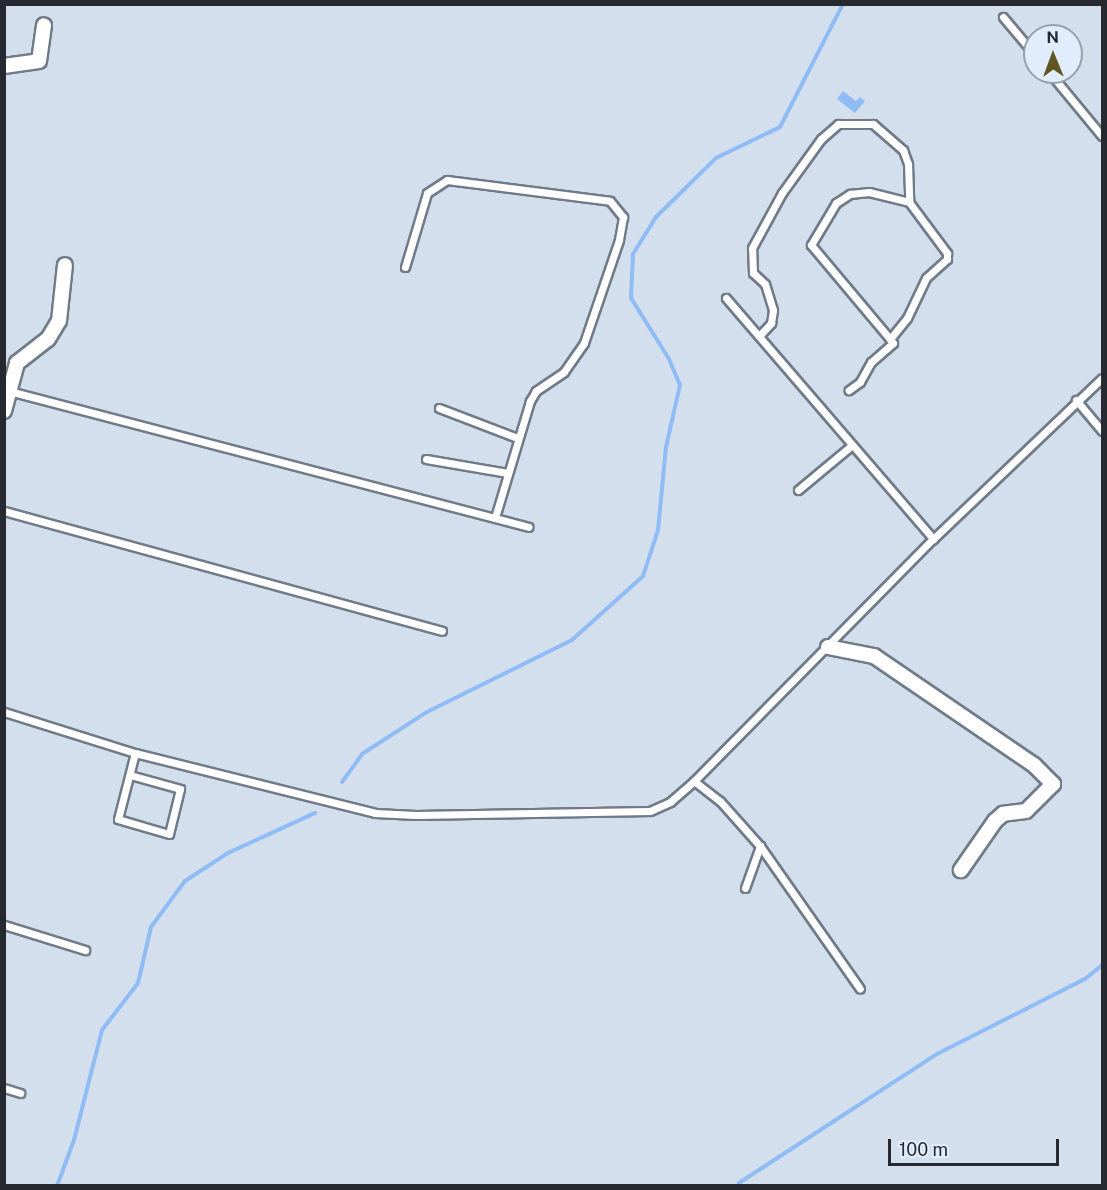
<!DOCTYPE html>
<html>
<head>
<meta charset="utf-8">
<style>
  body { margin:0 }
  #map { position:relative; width:1107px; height:1190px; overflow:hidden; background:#d4dfee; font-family:"Public Sans",sans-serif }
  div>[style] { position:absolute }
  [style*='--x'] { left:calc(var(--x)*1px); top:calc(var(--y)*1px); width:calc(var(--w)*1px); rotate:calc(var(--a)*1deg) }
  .water>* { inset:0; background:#90bcf5 }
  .stream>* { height:4px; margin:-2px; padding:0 2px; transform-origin:2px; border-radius:2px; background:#90bcf5 }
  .roads { filter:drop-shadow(2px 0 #717b88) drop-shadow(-2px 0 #717b88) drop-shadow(0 2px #717b88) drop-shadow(0 -2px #717b88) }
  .lane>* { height:7px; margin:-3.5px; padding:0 3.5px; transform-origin:3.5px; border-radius:3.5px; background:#fff }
  .street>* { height:14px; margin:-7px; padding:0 7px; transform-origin:7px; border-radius:7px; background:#fff }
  span { translate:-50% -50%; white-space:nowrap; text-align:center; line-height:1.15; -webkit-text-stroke:4.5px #e1edfc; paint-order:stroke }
  .frame { position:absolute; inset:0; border:6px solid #262a30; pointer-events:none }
  .north { position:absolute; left:1023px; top:24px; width:60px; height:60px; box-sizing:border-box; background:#e1edfc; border:2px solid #969faa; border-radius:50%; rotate:359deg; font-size:16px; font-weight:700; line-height:24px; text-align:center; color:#262a30 }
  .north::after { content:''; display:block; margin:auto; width:21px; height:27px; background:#605622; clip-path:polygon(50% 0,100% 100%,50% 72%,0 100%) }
  .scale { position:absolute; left:888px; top:1139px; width:171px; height:27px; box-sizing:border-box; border:3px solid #262a30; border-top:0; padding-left:8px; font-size:18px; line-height:21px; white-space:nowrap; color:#262a30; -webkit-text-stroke:4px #e1edfc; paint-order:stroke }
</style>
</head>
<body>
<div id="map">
  <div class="water">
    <i style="clip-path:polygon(843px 91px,856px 101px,860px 97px,865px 101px,855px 113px,837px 99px)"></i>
  </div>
  <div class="stream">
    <i style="--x:342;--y:782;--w:34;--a:-54"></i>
    <i style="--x:362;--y:754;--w:77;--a:-32.9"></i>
    <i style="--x:427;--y:712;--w:162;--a:-26.4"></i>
    <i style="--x:572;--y:640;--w:96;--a:-42"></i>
    <i style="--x:643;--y:576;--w:48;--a:-71.9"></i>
    <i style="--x:658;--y:530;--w:83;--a:-84.5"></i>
    <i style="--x:666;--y:447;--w:64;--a:-77.3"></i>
    <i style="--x:680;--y:385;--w:28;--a:-113"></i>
    <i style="--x:669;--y:359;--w:72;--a:-121.9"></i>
    <i style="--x:631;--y:298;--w:44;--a:-87.4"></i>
    <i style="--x:633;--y:254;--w:44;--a:-58.1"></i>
    <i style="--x:656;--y:217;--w:84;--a:-44.5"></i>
    <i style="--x:716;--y:158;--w:71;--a:-25.8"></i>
    <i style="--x:780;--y:127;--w:138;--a:-62.9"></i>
    <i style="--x:739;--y:1183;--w:236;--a:-33.1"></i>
    <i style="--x:937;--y:1054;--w:166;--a:-26.9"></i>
    <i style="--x:1085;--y:979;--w:22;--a:-39"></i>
    <i style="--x:57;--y:1186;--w:49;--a:-69.7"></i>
    <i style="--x:74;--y:1140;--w:114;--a:-75.7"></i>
    <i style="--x:102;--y:1030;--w:59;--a:-52.5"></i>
    <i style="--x:138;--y:983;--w:57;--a:-76.9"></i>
    <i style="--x:151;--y:927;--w:57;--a:-53.5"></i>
    <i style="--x:185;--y:881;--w:51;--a:-33.1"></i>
    <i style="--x:228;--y:853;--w:96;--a:-24.7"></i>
  </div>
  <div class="roads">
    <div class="lane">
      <i style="--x:1003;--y:17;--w:50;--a:49.9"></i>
      <i style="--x:1049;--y:72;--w:83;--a:50.4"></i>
      <i style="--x:405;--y:267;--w:77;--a:-73.4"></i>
      <i style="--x:427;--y:193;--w:24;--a:-33"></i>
      <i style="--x:447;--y:180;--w:164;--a:7.3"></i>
      <i style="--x:610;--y:201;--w:21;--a:51"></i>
      <i style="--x:623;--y:217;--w:23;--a:100"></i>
      <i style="--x:619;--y:240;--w:109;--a:108.8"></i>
      <i style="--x:584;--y:343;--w:35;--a:125"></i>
      <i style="--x:564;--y:372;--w:34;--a:146"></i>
      <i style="--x:536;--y:391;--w:12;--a:121"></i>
      <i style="--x:530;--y:401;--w:122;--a:106.7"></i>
      <i style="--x:726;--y:298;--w:318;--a:49.3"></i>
      <i style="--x:759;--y:336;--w:18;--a:-47"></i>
      <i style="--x:771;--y:323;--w:13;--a:-81"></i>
      <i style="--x:773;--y:310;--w:27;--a:-107"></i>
      <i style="--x:765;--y:284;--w:16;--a:-137"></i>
      <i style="--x:753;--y:273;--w:25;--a:-92"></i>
      <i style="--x:752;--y:248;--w:63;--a:-61.4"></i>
      <i style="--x:782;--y:193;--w:67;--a:-54.2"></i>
      <i style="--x:821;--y:139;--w:23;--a:-41"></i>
      <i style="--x:838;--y:124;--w:35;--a:0"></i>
      <i style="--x:873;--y:124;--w:40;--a:41"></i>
      <i style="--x:903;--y:150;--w:15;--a:70"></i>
      <i style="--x:908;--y:164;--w:38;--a:88"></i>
      <i style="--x:909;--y:202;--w:64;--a:53.3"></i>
      <i style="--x:947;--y:253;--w:6;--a:90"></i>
      <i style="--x:947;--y:259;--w:28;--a:138"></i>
      <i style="--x:926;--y:278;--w:44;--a:115.4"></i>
      <i style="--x:907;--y:318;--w:27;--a:129"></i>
      <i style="--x:890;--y:339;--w:5;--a:53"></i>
      <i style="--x:893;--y:343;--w:29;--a:139"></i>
      <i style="--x:871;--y:362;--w:23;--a:119"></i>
      <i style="--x:860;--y:382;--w:14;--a:144"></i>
      <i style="--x:890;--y:339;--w:123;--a:-130"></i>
      <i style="--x:811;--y:245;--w:49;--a:-59.2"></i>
      <i style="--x:836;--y:203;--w:17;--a:-33"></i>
      <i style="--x:850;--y:194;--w:19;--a:-6"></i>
      <i style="--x:869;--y:192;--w:41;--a:14"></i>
      <i style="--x:9;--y:391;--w:537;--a:14.66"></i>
      <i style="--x:1076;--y:400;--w:40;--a:50"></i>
      <i style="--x:439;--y:408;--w:84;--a:21"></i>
      <i style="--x:426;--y:459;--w:83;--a:9.7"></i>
      <i style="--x:798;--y:490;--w:70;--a:-39.8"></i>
      <i style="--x:4;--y:511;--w:454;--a:15.3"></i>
      <i style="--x:4;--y:712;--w:137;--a:17.4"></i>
      <i style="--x:135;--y:753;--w:247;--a:14"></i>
      <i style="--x:375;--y:813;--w:41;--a:2.8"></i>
      <i style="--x:416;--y:815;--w:234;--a:-1"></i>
      <i style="--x:650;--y:811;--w:22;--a:-24"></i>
      <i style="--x:670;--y:802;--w:32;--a:-41"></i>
      <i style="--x:694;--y:781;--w:340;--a:-45.4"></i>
      <i style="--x:933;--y:539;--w:233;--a:-43.6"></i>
      <i style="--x:130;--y:775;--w:52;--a:15.6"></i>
      <i style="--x:180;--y:789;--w:46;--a:103.7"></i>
      <i style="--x:169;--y:834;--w:53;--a:-163.6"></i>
      <i style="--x:118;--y:819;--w:68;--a:-75.6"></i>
      <i style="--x:694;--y:781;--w:33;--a:38"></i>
      <i style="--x:720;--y:801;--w:60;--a:48.4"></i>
      <i style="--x:760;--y:846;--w:174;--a:55"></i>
      <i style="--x:745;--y:888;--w:45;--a:-70.3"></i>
      <i style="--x:4;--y:925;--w:85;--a:17.2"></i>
      <i style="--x:4;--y:1088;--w:17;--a:17"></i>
    </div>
    <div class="street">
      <i style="--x:4;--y:66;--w:35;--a:-8"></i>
      <i style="--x:39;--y:61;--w:36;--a:-82"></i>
      <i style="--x:4;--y:411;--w:50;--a:-74.8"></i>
      <i style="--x:17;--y:363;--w:39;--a:-38"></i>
      <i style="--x:48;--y:339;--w:21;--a:-59"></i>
      <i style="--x:59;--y:321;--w:56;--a:-83.9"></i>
      <i style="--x:828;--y:647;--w:47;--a:11.1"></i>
      <i style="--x:874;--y:656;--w:194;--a:34.3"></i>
      <i style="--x:1034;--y:765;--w:27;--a:45"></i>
      <i style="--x:1053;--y:784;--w:38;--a:135"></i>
      <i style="--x:1026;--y:811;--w:23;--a:173"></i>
      <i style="--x:1003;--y:814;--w:11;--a:139"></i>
      <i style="--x:995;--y:821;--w:60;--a:124.8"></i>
    </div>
  </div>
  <div class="frame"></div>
  <div class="north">N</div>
  <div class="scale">100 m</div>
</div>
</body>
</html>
